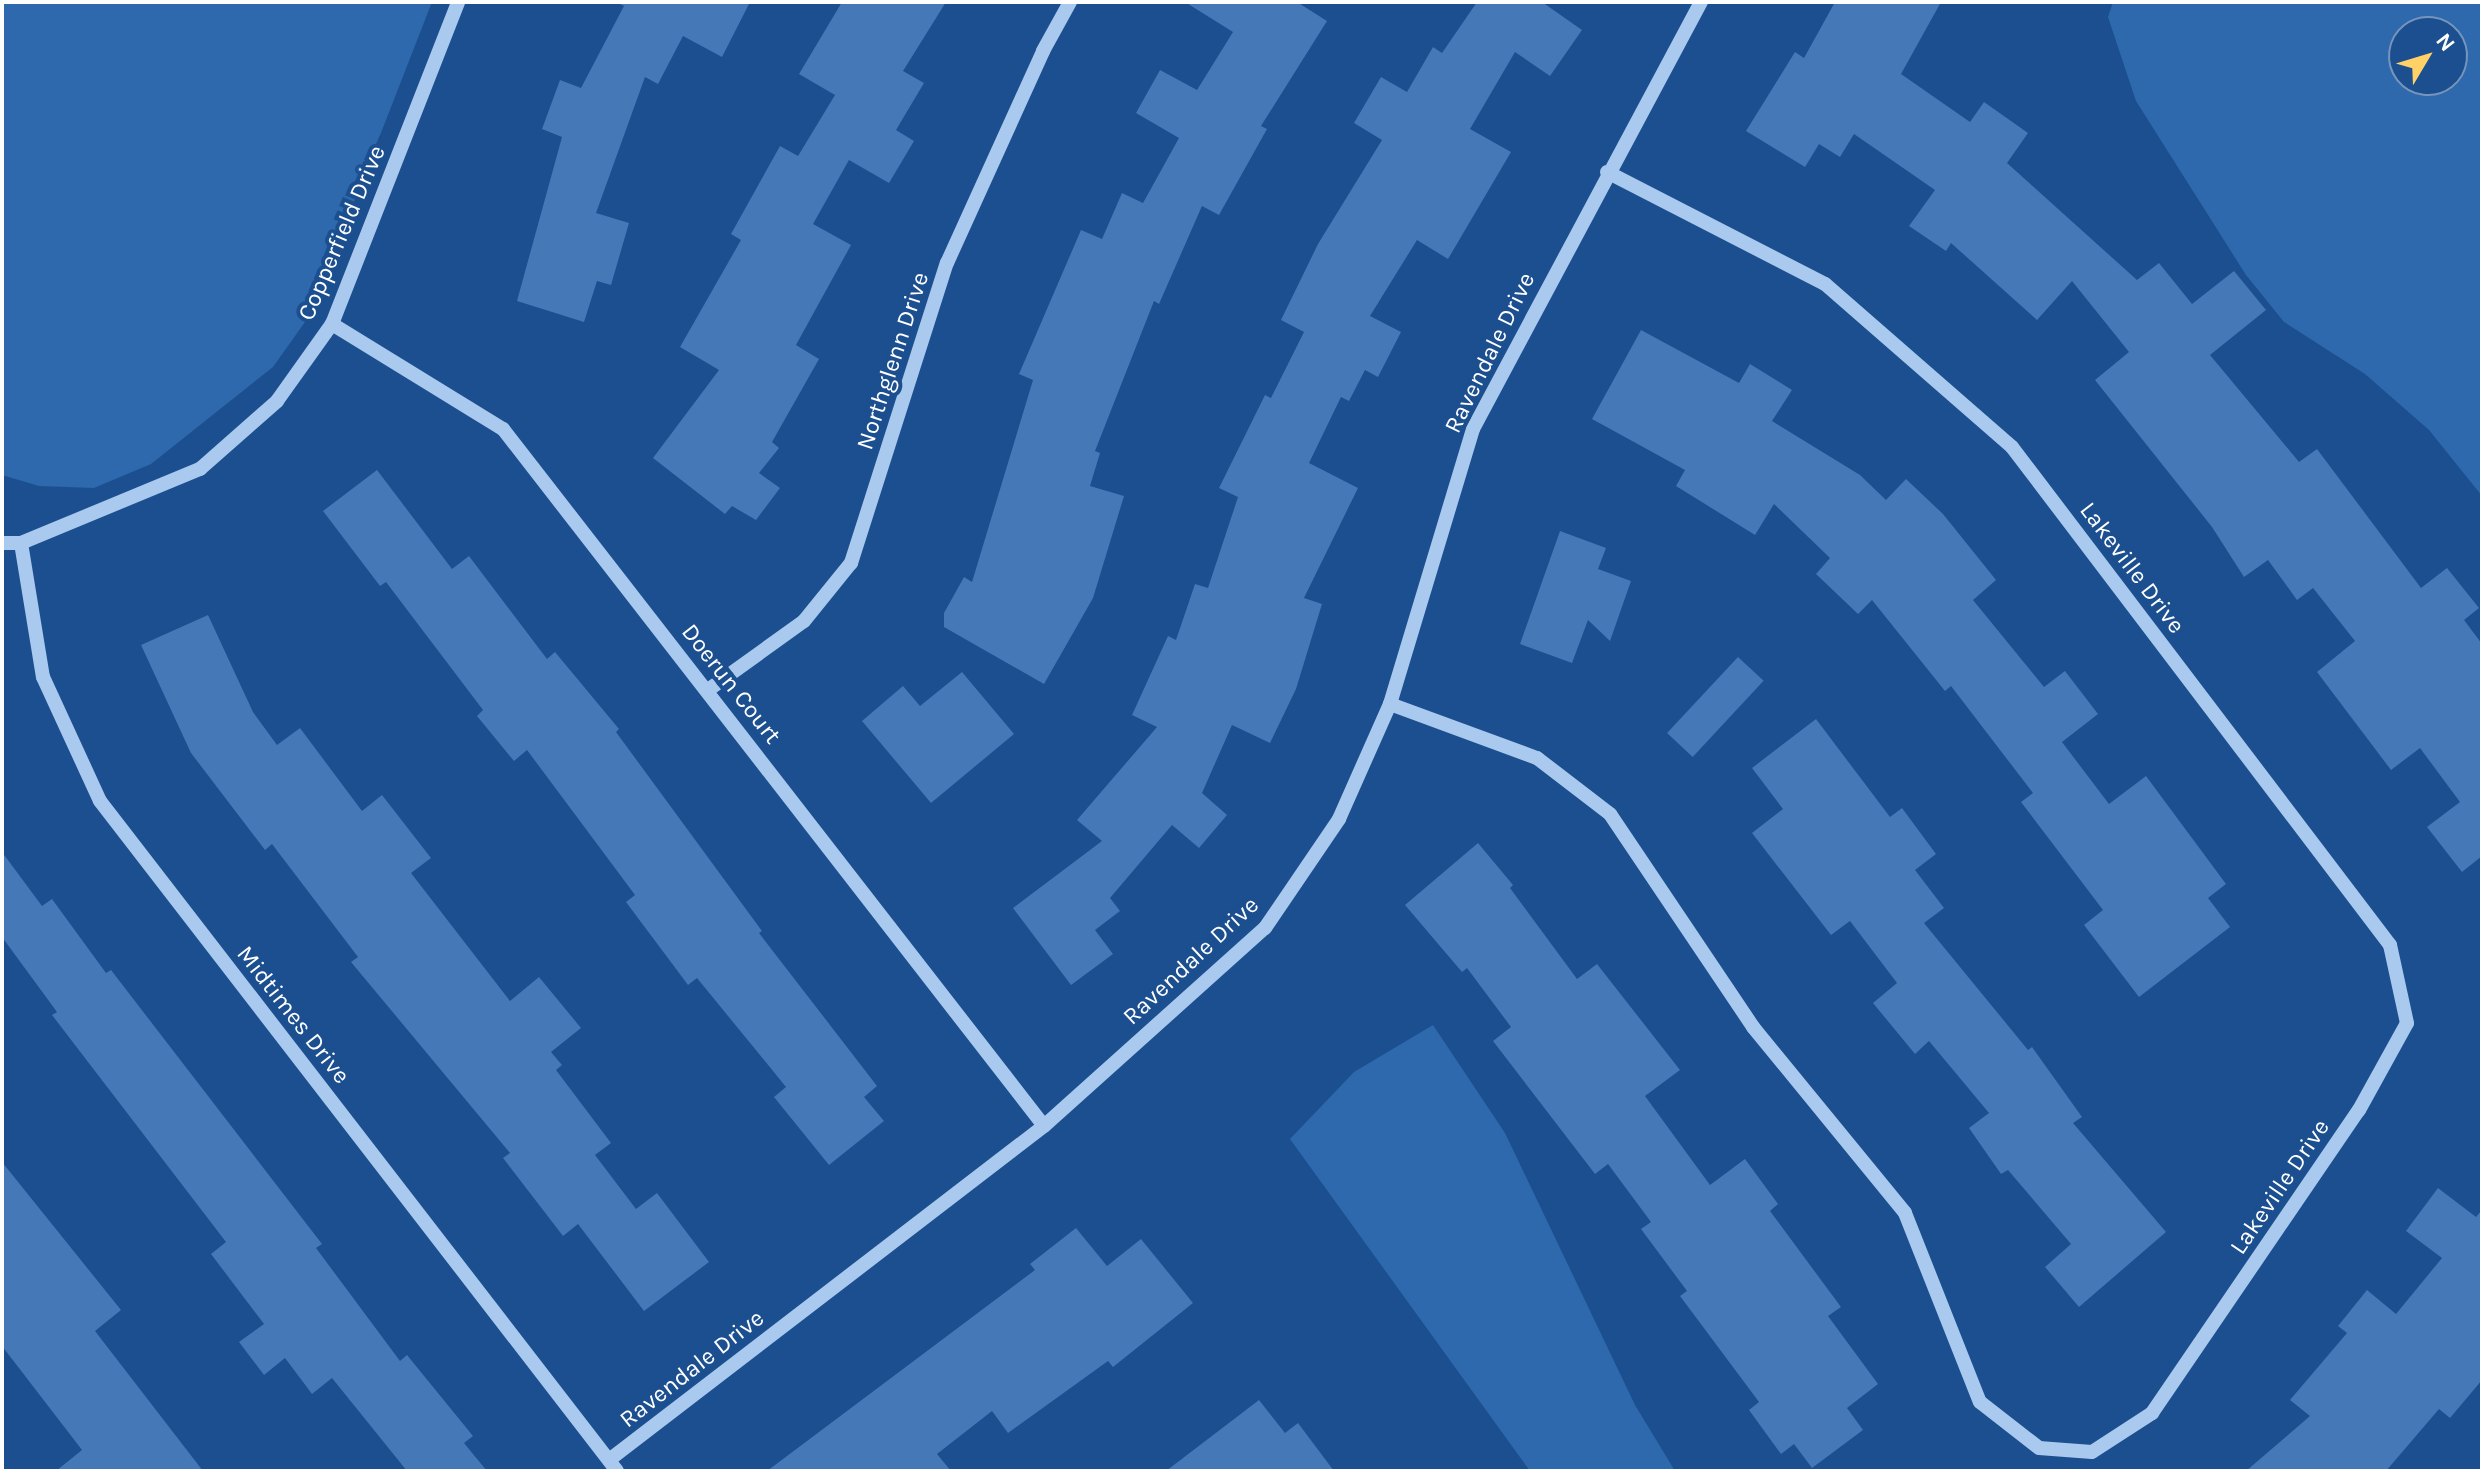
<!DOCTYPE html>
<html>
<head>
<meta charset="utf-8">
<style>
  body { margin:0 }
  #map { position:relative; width:2484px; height:1473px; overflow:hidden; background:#1b4f8f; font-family:Karla,sans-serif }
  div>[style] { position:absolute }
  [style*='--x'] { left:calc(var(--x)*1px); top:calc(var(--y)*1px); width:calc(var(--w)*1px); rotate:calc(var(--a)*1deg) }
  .green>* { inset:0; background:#2e69ad }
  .building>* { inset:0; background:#4478b7; transform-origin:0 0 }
  .minor>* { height:14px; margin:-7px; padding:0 7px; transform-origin:7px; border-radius:7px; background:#a9c9ee }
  span { translate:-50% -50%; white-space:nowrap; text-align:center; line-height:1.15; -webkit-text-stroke:8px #1b4f8f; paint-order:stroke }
  .street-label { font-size:24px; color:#fff }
  .frame { position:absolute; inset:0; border:4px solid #fff; pointer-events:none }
  .north { position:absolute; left:2388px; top:16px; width:80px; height:80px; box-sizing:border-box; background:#1b4f8f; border:2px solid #7695bc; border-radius:50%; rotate:52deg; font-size:22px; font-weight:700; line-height:32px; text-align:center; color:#fff }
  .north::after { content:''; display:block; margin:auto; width:28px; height:36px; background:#ffd166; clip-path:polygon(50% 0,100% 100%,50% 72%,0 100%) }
</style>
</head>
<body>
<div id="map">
  <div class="green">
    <i style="clip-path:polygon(2px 2px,432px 2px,310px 315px,273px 367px,151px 464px,94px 488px,39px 486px,2px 475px)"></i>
    <i style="clip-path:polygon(evenodd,2113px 2px,2482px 2px,2482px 496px,2429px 430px,2365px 374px,2284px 322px,2246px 275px,2136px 101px,2108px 17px,2113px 2px,2404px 32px,2452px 32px,2452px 80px,2404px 80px,2404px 32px)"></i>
    <i style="clip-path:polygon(1433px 1025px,1505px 1133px,1635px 1405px,1675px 1471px,1530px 1471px,1290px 1139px,1354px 1072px)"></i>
  </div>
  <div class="building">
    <i style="clip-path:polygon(616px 2px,750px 2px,722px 57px,683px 36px,658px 84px,645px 77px,596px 213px,629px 223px,611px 285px,597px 281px,584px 322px,517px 301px,562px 137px,542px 129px,560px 80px,581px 88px,624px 6px)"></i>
    <i style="clip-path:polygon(842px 2px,946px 2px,903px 71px,924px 83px,896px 130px,914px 141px,889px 183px,849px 160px,813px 224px,851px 245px,796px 345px,819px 359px,772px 442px,779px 448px,759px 473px,780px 488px,756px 520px,732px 506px,725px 514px,653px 458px,719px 370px,680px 347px,741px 240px,731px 234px,780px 146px,798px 156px,835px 95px,799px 74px)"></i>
    <i style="clip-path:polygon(1185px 2px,1297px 2px,1327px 21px,1261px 126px,1267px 129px,1219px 215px,1202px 206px,1159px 304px,1154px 301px,1095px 451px,1100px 453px,1090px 486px,1124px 496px,1093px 598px,1044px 684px,944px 627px,944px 613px,964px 577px,972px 582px,1033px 380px,1019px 374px,1081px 230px,1102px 239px,1122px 193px,1143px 203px,1179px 138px,1136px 113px,1160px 70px,1197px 90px,1233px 32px)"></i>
    <i style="clip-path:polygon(1477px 2px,1542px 2px,1582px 30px,1550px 76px,1515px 52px,1470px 129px,1511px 152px,1448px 259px,1417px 240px,1370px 316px,1401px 332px,1378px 377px,1365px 370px,1349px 401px,1341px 397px,1309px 463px,1358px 488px,1304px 598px,1322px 604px,1296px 689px,1270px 743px,1232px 725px,1202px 793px,1227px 815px,1199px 848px,1172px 825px,1110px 898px,1120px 911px,1095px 930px,1113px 954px,1071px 985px,1013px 908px,1102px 841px,1077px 820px,1157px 727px,1132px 715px,1168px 636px,1176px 640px,1195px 584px,1208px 588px,1238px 497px,1219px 488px,1265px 395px,1271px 398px,1304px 332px,1281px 320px,1318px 244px,1382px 140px,1354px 123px,1381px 77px,1407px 92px,1433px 47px,1442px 53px)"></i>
    <i style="clip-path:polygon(1835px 2px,1941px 2px,1901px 74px,1970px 122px,1984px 102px,2028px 133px,2007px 163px,2137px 280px,2159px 263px,2192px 304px,2234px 271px,2266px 310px,2210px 355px,2299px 462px,2317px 449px,2421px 588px,2447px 568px,2479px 608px,2464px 620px,2482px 644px,2482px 856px,2462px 872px,2427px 827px,2460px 802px,2420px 748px,2391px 770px,2317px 672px,2355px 641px,2313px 588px,2297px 600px,2268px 560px,2244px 577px,2212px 527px,2095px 380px,2129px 352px,2072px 281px,2037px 320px,1951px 243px,1946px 251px,1909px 226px,1935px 190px,1854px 134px,1840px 157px,1819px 144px,1805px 167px,1746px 131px,1795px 52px,1804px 58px)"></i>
    <i style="clip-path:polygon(1641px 330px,1739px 383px,1750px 364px,1792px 390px,1772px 421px,1860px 475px,1886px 500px,1906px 479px,1943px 514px,1996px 580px,1973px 600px,2044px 687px,2065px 671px,2098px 714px,2062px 742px,2109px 804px,2146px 776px,2226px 884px,2208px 898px,2230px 927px,2139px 997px,2084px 925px,2103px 910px,2021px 802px,2033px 793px,1951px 686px,1945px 691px,1872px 600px,1858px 614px,1816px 574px,1830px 558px,1774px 504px,1755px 535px,1676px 486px,1685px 470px,1592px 419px)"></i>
    <i style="clip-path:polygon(377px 470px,452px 569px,469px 556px,547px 659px,555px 652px,619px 729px,616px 732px,762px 931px,759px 933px,877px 1086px,864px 1097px,884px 1121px,829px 1165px,774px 1097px,786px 1087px,697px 978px,688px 985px,626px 902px,635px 895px,527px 750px,514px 761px,477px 716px,483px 710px,386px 582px,380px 586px,323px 511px)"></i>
    <i style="clip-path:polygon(1560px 531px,1606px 548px,1598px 569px,1631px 581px,1610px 641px,1588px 620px,1572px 663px,1520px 644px)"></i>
    <i style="clip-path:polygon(208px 615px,253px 712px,277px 745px,300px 728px,362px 811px,382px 795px,431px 858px,411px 873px,510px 1001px,539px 977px,581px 1028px,551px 1052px,562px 1065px,556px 1070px,611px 1143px,595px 1155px,636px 1209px,657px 1193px,709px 1262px,644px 1311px,578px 1224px,563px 1236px,503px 1158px,510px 1153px,351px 962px,358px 957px,272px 844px,265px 850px,191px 753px,141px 645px)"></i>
    <i style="left:1738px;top:657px;width:35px;height:104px;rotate:43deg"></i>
    <i style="clip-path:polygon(962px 672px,1014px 734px,931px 803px,862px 721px,903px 686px,920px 706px)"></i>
    <i style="clip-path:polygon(1816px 719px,1890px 817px,1902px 808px,1936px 854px,1915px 870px,1944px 908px,1924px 923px,2028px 1050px,2032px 1047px,2082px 1117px,2073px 1123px,2166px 1232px,2079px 1307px,2045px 1267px,2071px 1244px,2008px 1170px,2001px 1174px,1969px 1128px,1989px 1113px,1929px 1041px,1915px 1054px,1873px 1003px,1897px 983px,1850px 921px,1831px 935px,1752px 833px,1783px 809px,1752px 768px)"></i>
    <i style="clip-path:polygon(1478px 843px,1513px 885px,1510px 888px,1577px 979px,1597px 964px,1680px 1070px,1645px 1096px,1710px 1185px,1745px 1159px,1778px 1204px,1770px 1211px,1841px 1307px,1828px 1316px,1878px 1384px,1847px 1408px,1863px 1430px,1812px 1468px,1794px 1444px,1781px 1454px,1749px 1410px,1759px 1402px,1680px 1296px,1687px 1291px,1641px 1229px,1651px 1222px,1608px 1164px,1595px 1174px,1493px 1041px,1511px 1027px,1467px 968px,1462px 972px,1405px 905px)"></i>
    <i style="clip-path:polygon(2px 852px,42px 906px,52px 899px,106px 973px,111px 970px,322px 1244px,316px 1248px,400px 1361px,407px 1355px,473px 1436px,464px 1443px,487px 1471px,407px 1471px,332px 1378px,312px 1394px,285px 1358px,264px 1375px,239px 1342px,264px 1324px,211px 1254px,226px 1242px,52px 1015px,57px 1012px,2px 937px)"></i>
    <i style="clip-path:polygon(2px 1162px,121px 1310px,95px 1331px,203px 1471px,56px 1471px,82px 1450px,2px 1346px)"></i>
    <i style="clip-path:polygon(2438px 1188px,2476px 1217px,2482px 1210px,2482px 1380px,2450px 1418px,2439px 1409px,2386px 1471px,2246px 1471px,2310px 1416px,2290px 1400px,2347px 1333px,2338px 1326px,2367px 1290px,2396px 1314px,2442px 1258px,2406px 1231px)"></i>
    <i style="clip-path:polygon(1076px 1228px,1107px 1266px,1141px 1239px,1193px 1303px,1113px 1367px,1108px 1361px,1008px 1433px,992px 1411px,937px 1454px,951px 1471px,767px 1471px,1035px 1270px,1030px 1264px)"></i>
    <i style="clip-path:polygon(1259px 1400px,1285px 1433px,1298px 1423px,1334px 1471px,1166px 1471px)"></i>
  </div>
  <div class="minor">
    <i style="--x:332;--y:324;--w:201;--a:31.6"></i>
    <i style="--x:503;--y:429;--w:882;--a:52.18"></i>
    <i style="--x:2;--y:543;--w:19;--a:0"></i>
    <i style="--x:21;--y:543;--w:194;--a:-22.5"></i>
    <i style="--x:200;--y:469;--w:103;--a:-41.4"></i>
    <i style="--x:277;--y:401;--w:95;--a:-54.5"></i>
    <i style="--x:332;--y:324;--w:346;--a:-68.6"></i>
    <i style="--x:21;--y:543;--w:136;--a:80.7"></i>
    <i style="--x:43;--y:677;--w:136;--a:65.3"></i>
    <i style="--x:100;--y:801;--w:846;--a:52.34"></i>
    <i style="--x:708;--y:690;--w:118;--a:-35.7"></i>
    <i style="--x:804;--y:621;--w:75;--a:-51"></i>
    <i style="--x:851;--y:563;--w:315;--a:-72.3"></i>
    <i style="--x:947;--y:263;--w:233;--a:-65.6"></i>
    <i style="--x:1043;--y:51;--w:56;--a:-61.1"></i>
    <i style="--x:1390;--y:704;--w:157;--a:20.2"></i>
    <i style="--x:1537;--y:758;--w:92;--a:37.5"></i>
    <i style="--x:1610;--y:814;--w:257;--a:56.1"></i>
    <i style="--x:1753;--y:1027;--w:240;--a:50.7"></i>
    <i style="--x:1905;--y:1213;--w:203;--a:68.4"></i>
    <i style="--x:1980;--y:1402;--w:75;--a:37.9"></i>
    <i style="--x:2039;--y:1448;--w:53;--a:4.3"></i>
    <i style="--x:2092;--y:1452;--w:72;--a:-33"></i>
    <i style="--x:2152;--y:1413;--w:367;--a:-55.7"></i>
    <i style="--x:2359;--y:1110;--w:99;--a:-61.1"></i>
    <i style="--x:2407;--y:1023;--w:80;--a:-102.3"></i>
    <i style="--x:2390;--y:945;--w:625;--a:-127.2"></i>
    <i style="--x:2012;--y:447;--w:248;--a:-138.9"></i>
    <i style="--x:1825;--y:284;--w:245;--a:-152.8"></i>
    <i style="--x:609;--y:1460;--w:548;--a:-37.52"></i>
    <i style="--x:1044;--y:1126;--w:297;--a:-41.9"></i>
    <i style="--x:1265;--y:928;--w:132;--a:-55.8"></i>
    <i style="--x:1339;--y:819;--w:126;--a:-66.1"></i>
    <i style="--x:1390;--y:704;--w:287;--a:-73.2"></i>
    <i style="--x:1473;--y:429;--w:484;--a:-61.9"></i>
  </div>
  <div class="street-label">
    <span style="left:342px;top:233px;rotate:-67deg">Copperfield Drive</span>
    <span style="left:1490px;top:353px;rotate:-64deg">Ravendale Drive</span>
    <span style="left:893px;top:361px;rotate:-72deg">Northglenn Drive</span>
    <span style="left:2132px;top:568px;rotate:53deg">Lakeville Drive</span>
    <span style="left:731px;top:684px;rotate:52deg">Doerun Court</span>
    <span style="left:1191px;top:961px;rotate:-43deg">Ravendale Drive</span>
    <span style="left:293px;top:1015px;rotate:52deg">Midtimes Drive</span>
    <span style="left:2280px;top:1187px;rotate:-56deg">Lakeville Drive</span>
    <span style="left:692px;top:1369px;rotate:-38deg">Ravendale Drive</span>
  </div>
  <div class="frame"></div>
  <div class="north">N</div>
</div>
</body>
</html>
